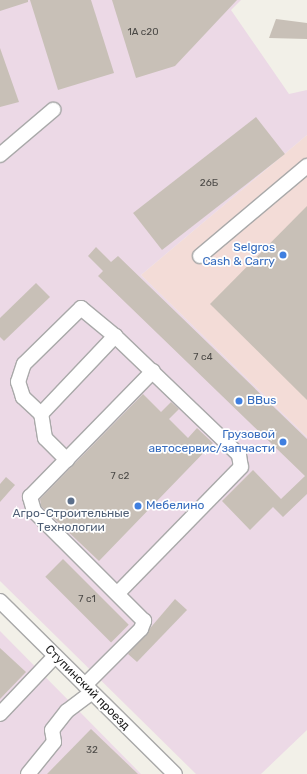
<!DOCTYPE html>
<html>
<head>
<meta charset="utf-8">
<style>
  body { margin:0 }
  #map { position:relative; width:307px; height:774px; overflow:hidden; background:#f2f0e8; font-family:Rubik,sans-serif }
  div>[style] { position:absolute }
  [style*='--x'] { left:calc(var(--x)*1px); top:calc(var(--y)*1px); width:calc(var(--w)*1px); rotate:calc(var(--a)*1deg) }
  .commercial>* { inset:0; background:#f3dcd7 }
  .industrial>* { inset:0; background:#ecd9e6 }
  .building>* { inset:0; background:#c8c0b7; transform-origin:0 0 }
  .roads { filter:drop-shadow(1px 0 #a9a9a9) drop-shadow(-1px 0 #a9a9a9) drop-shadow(0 1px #a9a9a9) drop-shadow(0 -1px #a9a9a9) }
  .minor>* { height:14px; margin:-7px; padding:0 7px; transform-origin:7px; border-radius:7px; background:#fff }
  .dots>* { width:11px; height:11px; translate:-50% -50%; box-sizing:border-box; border:2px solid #fff; border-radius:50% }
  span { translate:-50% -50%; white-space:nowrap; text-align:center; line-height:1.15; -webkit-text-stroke:3.5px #fff; paint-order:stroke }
  .number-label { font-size:10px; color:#4c4a47 }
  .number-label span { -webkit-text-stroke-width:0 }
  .shop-label { font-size:12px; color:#366cbe }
  .right { translate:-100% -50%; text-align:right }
  .left { translate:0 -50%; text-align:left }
  .service-label { font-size:12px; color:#4e5e75 }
  .street-label { font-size:12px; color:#222 }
</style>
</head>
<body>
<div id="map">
  <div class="commercial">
    <i style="clip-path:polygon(307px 135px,307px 437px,141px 275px)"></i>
  </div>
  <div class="industrial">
    <i style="clip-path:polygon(0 0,241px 0,231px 10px,289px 94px,307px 90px,307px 135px,141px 275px,307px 437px,307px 730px,261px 774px,196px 774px,0 581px)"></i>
    <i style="clip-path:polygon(0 631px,76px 708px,141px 774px,0 774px)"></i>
  </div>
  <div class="building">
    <i style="clip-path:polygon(0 0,28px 0,28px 2px,0 11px)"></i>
    <i style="clip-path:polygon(30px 0,91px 0,114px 73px,58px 90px)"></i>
    <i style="clip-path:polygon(112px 0,237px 0,175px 66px,136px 78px)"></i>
    <i style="clip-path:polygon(276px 19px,307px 23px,307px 39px,269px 38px)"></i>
    <i style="clip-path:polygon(0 48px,19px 102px,0 107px)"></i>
    <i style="left:256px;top:117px;width:47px;height:156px;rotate:52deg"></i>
    <i style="clip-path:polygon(307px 206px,307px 400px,210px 304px)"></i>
    <i style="clip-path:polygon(96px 247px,111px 262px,118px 256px,307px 439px,307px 494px,283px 517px,273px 507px,250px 530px,222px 501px,253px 470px,281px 499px,305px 476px,98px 276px,103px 271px,88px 256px)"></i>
    <i style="clip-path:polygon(36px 283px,50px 297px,4px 341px,0 337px,0 318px)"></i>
    <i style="clip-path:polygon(143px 394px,161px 412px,171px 402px,179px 409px,169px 419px,188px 438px,197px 428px,213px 443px,99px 561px,41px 506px,40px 499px)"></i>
    <i style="clip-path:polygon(6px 477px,15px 485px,0 502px,0 484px)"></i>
    <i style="left:63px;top:559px;width:93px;height:25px;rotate:45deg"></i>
    <i style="clip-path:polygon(175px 599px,187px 610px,137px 662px,128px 654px)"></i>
    <i style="clip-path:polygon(0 648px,26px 672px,0 699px)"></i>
    <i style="clip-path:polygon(91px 729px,138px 774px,47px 774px)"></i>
  </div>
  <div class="roads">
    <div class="minor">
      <i style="--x:0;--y:155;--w:70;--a:-40.3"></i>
      <i style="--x:200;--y:256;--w:140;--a:-40.1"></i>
      <i style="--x:41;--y:414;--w:25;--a:-137"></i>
      <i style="--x:23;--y:397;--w:16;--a:-108"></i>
      <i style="--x:18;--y:382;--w:19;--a:-72"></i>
      <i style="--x:24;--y:364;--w:80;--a:-44.5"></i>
      <i style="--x:81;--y:308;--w:44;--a:39.5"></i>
      <i style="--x:67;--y:460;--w:31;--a:-135"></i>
      <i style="--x:45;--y:438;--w:24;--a:-99"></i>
      <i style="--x:41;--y:414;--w:108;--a:-46.5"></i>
      <i style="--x:115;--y:336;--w:172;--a:43.8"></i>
      <i style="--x:239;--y:455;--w:12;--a:81"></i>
      <i style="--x:241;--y:467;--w:176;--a:134.3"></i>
      <i style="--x:0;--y:601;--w:246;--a:44.7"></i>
      <i style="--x:85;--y:685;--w:79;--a:-45"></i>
      <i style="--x:141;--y:629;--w:9;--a:-69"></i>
      <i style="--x:144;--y:621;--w:156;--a:-135"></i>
      <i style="--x:34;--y:511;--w:15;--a:-106"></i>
      <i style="--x:30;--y:497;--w:176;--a:-45.7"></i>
      <i style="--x:0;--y:714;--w:80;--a:-46.5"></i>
      <i style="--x:28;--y:774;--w:41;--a:-50.9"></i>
      <i style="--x:54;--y:742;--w:12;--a:-99"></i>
      <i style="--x:52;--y:730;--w:24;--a:-52"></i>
      <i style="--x:67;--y:711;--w:31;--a:-37"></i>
    </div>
  </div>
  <div class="dots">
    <i style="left:283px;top:255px;background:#3f7fe0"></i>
    <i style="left:239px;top:401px;background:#3f7fe0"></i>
    <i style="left:283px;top:442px;background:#3f7fe0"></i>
    <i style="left:71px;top:501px;background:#5c6f8a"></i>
    <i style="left:138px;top:506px;background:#3f7fe0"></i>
  </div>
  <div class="number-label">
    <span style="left:143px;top:33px">1А с20</span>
    <span style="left:209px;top:184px">26Б</span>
    <span style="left:203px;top:358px">7 с4</span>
    <span style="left:120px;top:477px">7 с2</span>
    <span style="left:87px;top:600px">7 с1</span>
    <span style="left:92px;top:751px">32</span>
  </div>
  <div class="shop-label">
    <span class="right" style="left:275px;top:255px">Selgros<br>Cash &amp; Carry</span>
    <span class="left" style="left:247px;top:401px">BBus</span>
    <span class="right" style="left:275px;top:442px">Грузовой<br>автосервис/запчасти</span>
    <span class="left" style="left:146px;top:506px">Мебелино</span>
  </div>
  <div class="service-label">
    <span style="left:71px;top:521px">Агро-Строительные<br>Технологии</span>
  </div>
  <div class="street-label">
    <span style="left:87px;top:688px;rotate:45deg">Ступинский проезд</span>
  </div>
</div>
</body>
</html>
